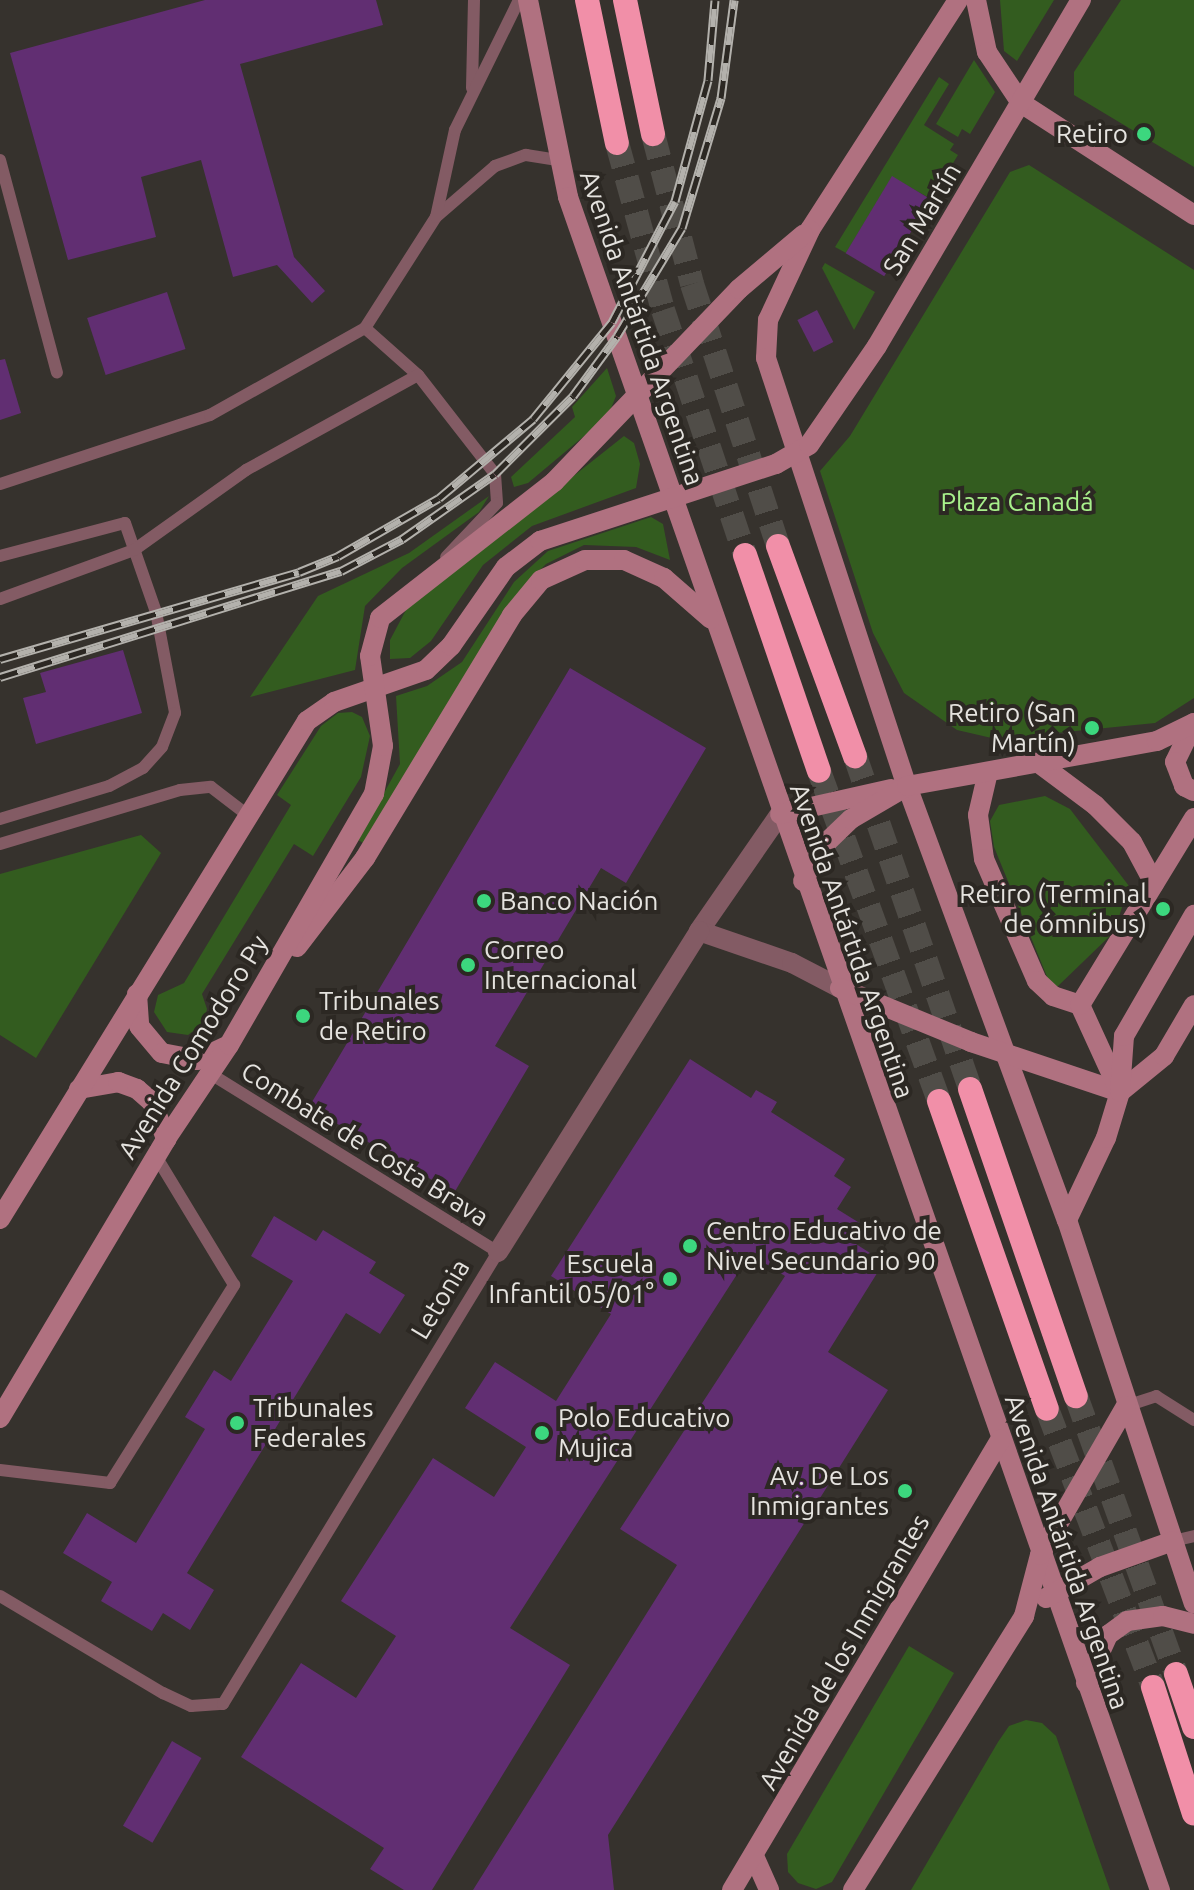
<!DOCTYPE html>
<html>
<head>
<meta charset="utf-8">
<style>
  body { margin:0 }
  #map { position:relative; width:1194px; height:1890px; overflow:hidden; background:#36322d; font-family:Ubuntu,sans-serif }
  div>[style] { position:absolute }
  [style*='--x'] { left:calc(var(--x)*1px); top:calc(var(--y)*1px); width:calc(var(--w)*1px); rotate:calc(var(--a)*1deg) }
  .green>* { inset:0; background:#335c1f }
  .building>* { inset:0; background:#612e72; transform-origin:0 0 }
  .highway-tunnel>* { height:24px; margin-top:-12px; transform-origin:0; background:repeating-linear-gradient(90deg,#504d48 0 24px,transparent 0 36px) }
  .lane>* { height:12px; margin:-6px; padding:0 6px; transform-origin:6px; border-radius:6px; background:#835b64 }
  .street>* { height:20px; margin:-10px; padding:0 10px; transform-origin:10px; border-radius:10px; background:#835b64 }
  .secondary>* { height:20px; margin:-10px; padding:0 10px; transform-origin:10px; border-radius:10px; background:#b07180 }
  .highway>* { height:24px; margin:-12px; padding:0 12px; transform-origin:12px; border-radius:12px; background:#f18fa8 }
  .rail>* { height:9px; margin-top:-4.5px; transform-origin:0; background:repeating-linear-gradient(90deg,#2c2823 0 18px,#b3b1ac 0 36px); box-sizing:border-box; border-block:2px solid #b3b1ac }
  .dots>* { width:22px; height:22px; translate:-50% -50%; box-sizing:border-box; border:4px solid #2c2823; border-radius:50% }
  span { translate:-50% -50%; white-space:nowrap; text-align:center; line-height:1.15; -webkit-text-stroke:8px #2c2823; paint-order:stroke }
  .poi-label { font-size:26px; color:#e5e3df }
  .right { translate:-100% -50%; text-align:right }
  .left { translate:0 -50%; text-align:left }
  .street-label { font-size:26px; color:#e5e3df }
  .park-label { font-size:26px; color:#a8f08b }
</style>
</head>
<body>
<div id="map">
  <div class="green">
    <i style="clip-path:polygon(1000px 0,1054px 0,1017px 61px,1004px 51px)"></i>
    <i style="clip-path:polygon(1121px 0,1194px 0,1194px 167px,1074px 95px,1074px 72px)"></i>
    <i style="clip-path:polygon(974px 60px,995px 92px,970px 134px,962px 129px,958px 137px,936px 124px)"></i>
    <i style="clip-path:polygon(939px 77px,949px 84px,924px 125px,954px 144px,950px 150px,958px 155px,931px 199px,892px 177px,846px 253px,835px 247px)"></i>
    <i style="clip-path:polygon(1029px 165px,1194px 270px,1194px 698px,1155px 723px,996px 739px,957px 730px,904px 693px,873px 633px,820px 471px,850px 436px,1010px 172px)"></i>
    <i style="clip-path:polygon(825px 263px,875px 292px,854px 330px,822px 268px)"></i>
    <i style="clip-path:polygon(607px 368px,616px 396px,608px 416px,528px 483px,514px 487px,511px 477px,575px 417px,572px 407px)"></i>
    <i style="clip-path:polygon(624px 436px,634px 443px,640px 464px,636px 488px,532px 526px,483px 565px,431px 641px,410px 658px,390px 659px,390px 640px,407px 608px)"></i>
    <i style="clip-path:polygon(489px 496px,479px 512px,402px 568px,365px 606px,355px 670px,250px 697px,318px 596px,409px 553px)"></i>
    <i style="clip-path:polygon(651px 517px,663px 524px,670px 560px,636px 547px,584px 545px,546px 564px,523px 587px,365px 844px,358px 840px,400px 764px,396px 696px,427px 686px,462px 662px,514px 582px,548px 551px)"></i>
    <i style="clip-path:polygon(352px 712px,362px 717px,370px 736px,361px 777px,313px 856px,294px 844px,202px 994px,207px 1009px,204px 1023px,188px 1035px,167px 1032px,154px 1012px,158px 995px,184px 983px,291px 805px,277px 795px,321px 726px,338px 713px)"></i>
    <i style="clip-path:polygon(1045px 796px,1070px 809px,1129px 886px,1114px 932px,1057px 987px,1050px 984px,994px 847px,990px 821px,999px 805px)"></i>
    <i style="clip-path:polygon(141px 835px,161px 853px,36px 1058px,0 1035px,0 874px)"></i>
    <i style="clip-path:polygon(909px 1646px,954px 1673px,832px 1882px,816px 1889px,798px 1883px,788px 1872px,787px 1854px)"></i>
    <i style="clip-path:polygon(1026px 1720px,1042px 1723px,1056px 1736px,1110px 1890px,911px 1890px,998px 1742px,1009px 1726px)"></i>
  </div>
  <div class="building">
    <i style="clip-path:polygon(205px 0,376px 0,383px 25px,240px 64px,294px 257px,325px 291px,312px 303px,277px 265px,233px 277px,201px 160px,141px 177px,156px 237px,68px 260px,10px 53px)"></i>
    <i style="left:892px;top:176px;width:45px;height:90px;rotate:31deg"></i>
    <i style="left:167px;top:292px;width:60px;height:84px;rotate:72deg"></i>
    <i style="left:817px;top:310px;width:36px;height:22px;rotate:63deg"></i>
    <i style="clip-path:polygon(5px 359px,21px 413px,0 420px,0 360px)"></i>
    <i style="clip-path:polygon(123px 650px,142px 713px,36px 744px,23px 698px,46px 692px,40px 673px)"></i>
    <i style="clip-path:polygon(570px 668px,706px 748px,626px 883px,601px 868px,495px 1046px,529px 1066px,454px 1193px,309px 1107px)"></i>
    <i style="clip-path:polygon(690px 1059px,751px 1098px,756px 1090px,777px 1102px,771px 1112px,845px 1159px,834px 1176px,851px 1187px,837px 1209px,866px 1227px,856px 1244px,884px 1262px,828px 1352px,888px 1390px,608px 1835px,614px 1890px,473px 1890px,677px 1565px,620px 1529px,785px 1276px,750px 1254px,510px 1628px,570px 1665px,432px 1890px,404px 1890px,370px 1869px,384px 1848px,241px 1757px,301px 1663px,356px 1698px,396px 1636px,341px 1601px,433px 1458px,494px 1497px,526px 1447px,465px 1408px,495px 1362px,556px 1401px,611px 1314px,551px 1276px)"></i>
    <i style="clip-path:polygon(274px 1216px,316px 1241px,323px 1230px,376px 1262px,369px 1273px,405px 1295px,380px 1334px,346px 1313px,187px 1573px,214px 1590px,190px 1630px,163px 1613px,152px 1631px,101px 1601px,112px 1582px,63px 1553px,87px 1513px,136px 1543px,205px 1429px,185px 1417px,214px 1370px,231px 1381px,293px 1281px,251px 1256px)"></i>
    <i style="left:172px;top:1741px;width:34px;height:98px;rotate:30deg"></i>
  </div>
  <div class="highway-tunnel">
    <i style="--x:653;--y:134;--w:155;--a:75.4"></i>
    <i style="--x:692;--y:284;--w:276;--a:71.8"></i>
    <i style="--x:617;--y:143;--w:173;--a:74.6"></i>
    <i style="--x:663;--y:310;--w:258;--a:71.5"></i>
    <i style="--x:855;--y:756;--w:352;--a:70.9"></i>
    <i style="--x:819;--y:771;--w:351;--a:70"></i>
    <i style="--x:1076;--y:1396;--w:295;--a:70.2"></i>
    <i style="--x:1047;--y:1409;--w:298;--a:69.1"></i>
  </div>
  <div class="lane">
    <i style="--x:472;--y:88;--w:88;--a:-88.7"></i>
    <i style="--x:0;--y:160;--w:220;--a:75"></i>
    <i style="--x:436;--y:217;--w:78;--a:-40.8"></i>
    <i style="--x:495;--y:166;--w:33;--a:-20"></i>
    <i style="--x:526;--y:155;--w:32;--a:9"></i>
    <i style="--x:365;--y:328;--w:71;--a:41.6"></i>
    <i style="--x:418;--y:375;--w:125;--a:52.1"></i>
    <i style="--x:495;--y:474;--w:29;--a:86"></i>
    <i style="--x:497;--y:503;--w:74;--a:133.4"></i>
    <i style="--x:0;--y:484;--w:221;--a:-18.2"></i>
    <i style="--x:210;--y:415;--w:178;--a:-29.3"></i>
    <i style="--x:365;--y:328;--w:132;--a:-57.4"></i>
    <i style="--x:436;--y:217;--w:89;--a:-77.7"></i>
    <i style="--x:455;--y:130;--w:145;--a:-63.8"></i>
    <i style="--x:0;--y:556;--w:129;--a:-14.8"></i>
    <i style="--x:125;--y:523;--w:94;--a:70.8"></i>
    <i style="--x:156;--y:612;--w:103;--a:79.3"></i>
    <i style="--x:175;--y:713;--w:36;--a:111"></i>
    <i style="--x:162;--y:747;--w:28;--a:132"></i>
    <i style="--x:143;--y:768;--w:38;--a:152"></i>
    <i style="--x:109;--y:786;--w:114;--a:163.2"></i>
    <i style="--x:0;--y:599;--w:143;--a:-20.1"></i>
    <i style="--x:134;--y:550;--w:138;--a:-35.5"></i>
    <i style="--x:246;--y:470;--w:196;--a:-28.9"></i>
    <i style="--x:0;--y:844;--w:188;--a:-16.7"></i>
    <i style="--x:180;--y:790;--w:31;--a:-6"></i>
    <i style="--x:211;--y:787;--w:44;--a:37.6"></i>
    <i style="--x:1126;--y:1406;--w:32;--a:-18"></i>
    <i style="--x:1156;--y:1396;--w:45;--a:32.3"></i>
    <i style="--x:0;--y:1470;--w:111;--a:6.7"></i>
    <i style="--x:110;--y:1483;--w:234;--a:-57.9"></i>
    <i style="--x:234;--y:1285;--w:151;--a:-121.2"></i>
    <i style="--x:1173;--y:1541;--w:22;--a:-13"></i>
    <i style="--x:0;--y:1596;--w:190;--a:30.8"></i>
    <i style="--x:163;--y:1693;--w:31;--a:25"></i>
    <i style="--x:191;--y:1706;--w:32;--a:-4"></i>
    <i style="--x:223;--y:1704;--w:529;--a:-58.68"></i>
    <i style="--x:498;--y:1252;--w:340;--a:-148.2"></i>
  </div>
  <div class="street">
    <i style="--x:780;--y:814;--w:142;--a:124.7"></i>
    <i style="--x:699;--y:931;--w:98;--a:19"></i>
    <i style="--x:792;--y:963;--w:54;--a:27.5"></i>
    <i style="--x:498;--y:1252;--w:379;--a:-57.9"></i>
  </div>
  <div class="secondary">
    <i style="--x:528;--y:0;--w:201;--a:78.5"></i>
    <i style="--x:568;--y:197;--w:1794;--a:70.73"></i>
    <i style="--x:958;--y:0;--w:274;--a:122.8"></i>
    <i style="--x:810;--y:230;--w:99;--a:115"></i>
    <i style="--x:768;--y:320;--w:38;--a:93"></i>
    <i style="--x:766;--y:358;--w:451;--a:71.8"></i>
    <i style="--x:907;--y:786;--w:463;--a:69.8"></i>
    <i style="--x:1067;--y:1220;--w:404;--a:71.7"></i>
    <i style="--x:976;--y:0;--w:53;--a:78.1"></i>
    <i style="--x:987;--y:52;--w:61;--a:56.3"></i>
    <i style="--x:1021;--y:103;--w:206;--a:32.9"></i>
    <i style="--x:1194;--y:723;--w:43;--a:116"></i>
    <i style="--x:1175;--y:762;--w:26;--a:69"></i>
    <i style="--x:1184;--y:786;--w:11;--a:27"></i>
    <i style="--x:1040;--y:764;--w:69;--a:36.7"></i>
    <i style="--x:1095;--y:805;--w:52;--a:45"></i>
    <i style="--x:1132;--y:842;--w:47;--a:61.8"></i>
    <i style="--x:988;--y:772;--w:44;--a:103.1"></i>
    <i style="--x:978;--y:815;--w:44;--a:82.2"></i>
    <i style="--x:984;--y:859;--w:133;--a:66.5"></i>
    <i style="--x:1037;--y:981;--w:22;--a:43"></i>
    <i style="--x:1053;--y:996;--w:28;--a:18"></i>
    <i style="--x:780;--y:814;--w:114;--a:-12.7"></i>
    <i style="--x:803;--y:881;--w:46;--a:-58.4"></i>
    <i style="--x:827;--y:842;--w:33;--a:-44"></i>
    <i style="--x:851;--y:819;--w:65;--a:-30.5"></i>
    <i style="--x:907;--y:786;--w:254;--a:-10.2"></i>
    <i style="--x:1157;--y:741;--w:41;--a:-25.9"></i>
    <i style="--x:297;--y:947;--w:112;--a:-52.6"></i>
    <i style="--x:365;--y:858;--w:284;--a:-58.8"></i>
    <i style="--x:512;--y:615;--w:45;--a:-50.4"></i>
    <i style="--x:541;--y:580;--w:48;--a:-24.4"></i>
    <i style="--x:585;--y:560;--w:39;--a:0"></i>
    <i style="--x:624;--y:560;--w:44;--a:24.2"></i>
    <i style="--x:664;--y:578;--w:62;--a:41.1"></i>
    <i style="--x:840;--y:988;--w:142;--a:22.4"></i>
    <i style="--x:971;--y:1042;--w:157;--a:18.6"></i>
    <i style="--x:137;--y:994;--w:32;--a:86"></i>
    <i style="--x:139;--y:1026;--w:35;--a:50"></i>
    <i style="--x:162;--y:1053;--w:36;--a:11"></i>
    <i style="--x:197;--y:1060;--w:31;--a:-25"></i>
    <i style="--x:1118;--y:1088;--w:91;--a:-114.6"></i>
    <i style="--x:1080;--y:1005;--w:219;--a:-58.6"></i>
    <i style="--x:79;--y:1089;--w:40;--a:-10"></i>
    <i style="--x:118;--y:1082;--w:20;--a:20"></i>
    <i style="--x:137;--y:1089;--w:20;--a:41"></i>
    <i style="--x:152;--y:1102;--w:40;--a:69"></i>
    <i style="--x:1120;--y:1092;--w:57;--a:-39.3"></i>
    <i style="--x:1164;--y:1056;--w:59;--a:-59.5"></i>
    <i style="--x:0;--y:1219;--w:585;--a:-58.35"></i>
    <i style="--x:307;--y:721;--w:33;--a:-35"></i>
    <i style="--x:334;--y:702;--w:97;--a:-19.2"></i>
    <i style="--x:426;--y:670;--w:35;--a:-44"></i>
    <i style="--x:451;--y:646;--w:96;--a:-55.2"></i>
    <i style="--x:506;--y:567;--w:43;--a:-37.4"></i>
    <i style="--x:540;--y:541;--w:248;--a:-18.1"></i>
    <i style="--x:776;--y:464;--w:38;--a:-30"></i>
    <i style="--x:809;--y:445;--w:120;--a:-55.5"></i>
    <i style="--x:877;--y:346;--w:402;--a:-59.5"></i>
    <i style="--x:1067;--y:1220;--w:91;--a:-64.6"></i>
    <i style="--x:1106;--y:1138;--w:48;--a:-73.1"></i>
    <i style="--x:1120;--y:1092;--w:56;--a:-85.9"></i>
    <i style="--x:1124;--y:1036;--w:140;--a:-60"></i>
    <i style="--x:0;--y:1418;--w:325;--a:-59.2"></i>
    <i style="--x:166;--y:1139;--w:113;--a:-56.2"></i>
    <i style="--x:229;--y:1045;--w:290;--a:-60"></i>
    <i style="--x:374;--y:794;--w:49;--a:-79.4"></i>
    <i style="--x:383;--y:746;--w:91;--a:-98.2"></i>
    <i style="--x:370;--y:656;--w:39;--a:-75"></i>
    <i style="--x:380;--y:618;--w:221;--a:-38"></i>
    <i style="--x:554;--y:482;--w:267;--a:-46.2"></i>
    <i style="--x:739;--y:289;--w:84;--a:-40.2"></i>
    <i style="--x:1046;--y:1598;--w:62;--a:-29.9"></i>
    <i style="--x:1100;--y:1567;--w:77;--a:-19.6"></i>
    <i style="--x:1086;--y:1683;--w:53;--a:-65.4"></i>
    <i style="--x:1108;--y:1635;--w:24;--a:-36"></i>
    <i style="--x:1127;--y:1621;--w:36;--a:-8"></i>
    <i style="--x:1163;--y:1616;--w:32;--a:14"></i>
    <i style="--x:754;--y:1856;--w:37;--a:66"></i>
    <i style="--x:732;--y:1890;--w:524;--a:-59.22"></i>
    <i style="--x:853;--y:1890;--w:323;--a:-58"></i>
    <i style="--x:1024;--y:1616;--w:63;--a:-75.3"></i>
    <i style="--x:1040;--y:1555;--w:172;--a:-60"></i>
  </div>
  <div class="highway">
    <i style="--x:587;--y:0;--w:146;--a:78.2"></i>
    <i style="--x:625;--y:0;--w:137;--a:78.2"></i>
    <i style="--x:778;--y:546;--w:224;--a:69.9"></i>
    <i style="--x:745;--y:555;--w:228;--a:71.1"></i>
    <i style="--x:970;--y:1089;--w:325;--a:71"></i>
    <i style="--x:939;--y:1101;--w:326;--a:70.7"></i>
    <i style="--x:1176;--y:1674;--w:56;--a:71.2"></i>
    <i style="--x:1153;--y:1687;--w:133;--a:72.1"></i>
  </div>
  <div class="rail">
    <i style="--x:0;--y:659;--w:311;--a:-16.2"></i>
    <i style="--x:299;--y:572;--w:42;--a:-22.3"></i>
    <i style="--x:338;--y:556;--w:116;--a:-29.9"></i>
    <i style="--x:439;--y:498;--w:123;--a:-40"></i>
    <i style="--x:533;--y:419;--w:125;--a:-50.8"></i>
    <i style="--x:612;--y:322;--w:136;--a:-62.5"></i>
    <i style="--x:675;--y:201;--w:125;--a:-74.7"></i>
    <i style="--x:708;--y:80;--w:80;--a:-85"></i>
    <i style="--x:0;--y:677;--w:357;--a:-17.3"></i>
    <i style="--x:341;--y:571;--w:69;--a:-27.7"></i>
    <i style="--x:402;--y:539;--w:113;--a:-35"></i>
    <i style="--x:495;--y:474;--w:110;--a:-45"></i>
    <i style="--x:573;--y:396;--w:74;--a:-53.7"></i>
    <i style="--x:617;--y:336;--w:126;--a:-59"></i>
    <i style="--x:682;--y:228;--w:136;--a:-73.3"></i>
    <i style="--x:721;--y:98;--w:99;--a:-82.4"></i>
  </div>
  <div class="dots">
    <i style="left:1144px;top:134px;background:#3cd77e"></i>
    <i style="left:1092px;top:728px;background:#3cd77e"></i>
    <i style="left:484px;top:901px;background:#3cd77e"></i>
    <i style="left:1163px;top:909px;background:#3cd77e"></i>
    <i style="left:468px;top:965px;background:#3cd77e"></i>
    <i style="left:303px;top:1016px;background:#3cd77e"></i>
    <i style="left:690px;top:1246px;background:#3cd77e"></i>
    <i style="left:670px;top:1279px;background:#3cd77e"></i>
    <i style="left:237px;top:1423px;background:#3cd77e"></i>
    <i style="left:542px;top:1433px;background:#3cd77e"></i>
    <i style="left:905px;top:1491px;background:#3cd77e"></i>
  </div>
  <div class="poi-label">
    <span class="right" style="left:1128px;top:134px">Retiro</span>
    <span class="right" style="left:1076px;top:728px">Retiro (San<br>Martín)</span>
    <span class="right" style="left:1147px;top:909px">Retiro (Terminal<br>de ómnibus)</span>
    <span class="left" style="left:500px;top:901px">Banco Nación</span>
    <span class="left" style="left:484px;top:965px">Correo<br>Internacional</span>
    <span class="left" style="left:319px;top:1016px">Tribunales<br>de Retiro</span>
    <span class="left" style="left:706px;top:1246px">Centro Educativo de<br>Nivel Secundario 90</span>
    <span class="right" style="left:654px;top:1279px">Escuela<br>Infantil 05/01°</span>
    <span class="left" style="left:253px;top:1423px">Tribunales<br>Federales</span>
    <span class="left" style="left:558px;top:1433px">Polo Educativo<br>Mujica</span>
    <span class="right" style="left:889px;top:1491px">Av. De Los<br>Inmigrantes</span>
  </div>
  <div class="street-label">
    <span style="left:922px;top:219px;rotate:-59deg">San Martín</span>
    <span style="left:642px;top:328px;rotate:71deg">Avenida Antártida Argentina</span>
    <span style="left:852px;top:941px;rotate:71deg">Avenida Antártida Argentina</span>
    <span style="left:193px;top:1047px;rotate:-58deg">Avenida Comodoro Py</span>
    <span style="left:365px;top:1144px;rotate:32deg">Combate de Costa Brava</span>
    <span style="left:440px;top:1299px;rotate:-59deg">Letonia</span>
    <span style="left:1067px;top:1552px;rotate:71deg">Avenida Antártida Argentina</span>
    <span style="left:844px;top:1652px;rotate:-60deg">Avenida de los Inmigrantes</span>
  </div>
  <div class="park-label">
    <span style="left:1017px;top:502px">Plaza Canadá</span>
  </div>
</div>
</body>
</html>
